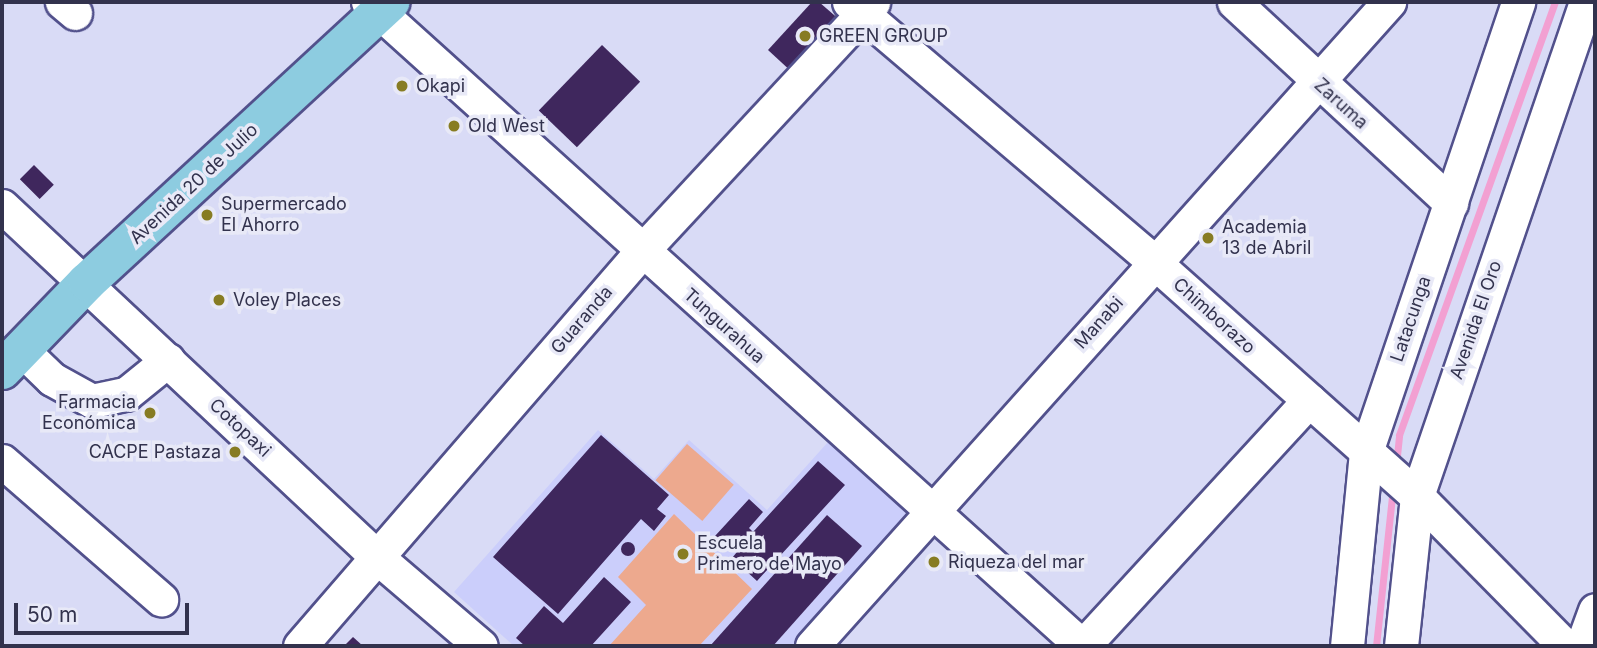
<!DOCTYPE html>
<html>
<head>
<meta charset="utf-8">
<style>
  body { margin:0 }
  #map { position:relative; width:1597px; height:648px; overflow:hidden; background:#d9dbf6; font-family:Inter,sans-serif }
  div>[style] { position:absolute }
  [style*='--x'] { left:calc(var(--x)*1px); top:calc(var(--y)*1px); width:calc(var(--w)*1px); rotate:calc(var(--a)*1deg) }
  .built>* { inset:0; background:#cbcefb }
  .green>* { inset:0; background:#eda98e; transform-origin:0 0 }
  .stream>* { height:7px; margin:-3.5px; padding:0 3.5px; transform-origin:3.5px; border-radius:3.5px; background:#f2a0d2 }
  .building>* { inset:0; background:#3f275d; transform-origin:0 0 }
  .round { border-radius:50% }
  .roads { filter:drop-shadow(2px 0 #52518c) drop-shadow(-2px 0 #52518c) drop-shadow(0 2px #52518c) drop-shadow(0 -2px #52518c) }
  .minor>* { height:33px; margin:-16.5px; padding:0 16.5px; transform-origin:16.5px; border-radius:16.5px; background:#fff }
  .major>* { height:38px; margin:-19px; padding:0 19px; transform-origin:19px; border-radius:19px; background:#8dcce0 }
  .dots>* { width:19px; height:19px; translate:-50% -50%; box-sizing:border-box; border:4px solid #e8e9f7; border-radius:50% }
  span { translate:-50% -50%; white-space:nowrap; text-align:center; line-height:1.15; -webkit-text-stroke:7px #e8e9f7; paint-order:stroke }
  .poi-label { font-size:18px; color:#32324d }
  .left { translate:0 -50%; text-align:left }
  .right { translate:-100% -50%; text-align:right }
  .street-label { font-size:18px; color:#32324d }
  .frame { position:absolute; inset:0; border:4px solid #32324d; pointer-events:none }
  .scale { position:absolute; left:14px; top:603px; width:175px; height:32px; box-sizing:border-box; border:4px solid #32324d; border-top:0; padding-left:9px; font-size:21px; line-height:24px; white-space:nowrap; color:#32324d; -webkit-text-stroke:5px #e8e9f7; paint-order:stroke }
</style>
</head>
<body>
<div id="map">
  <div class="built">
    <i style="clip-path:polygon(598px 430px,654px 479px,689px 440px,767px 510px,828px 442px,912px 517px,796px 646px,514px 646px,454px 592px)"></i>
  </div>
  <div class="green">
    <i style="left:687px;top:444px;width:62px;height:48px;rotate:41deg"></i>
    <i style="clip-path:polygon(674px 514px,752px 589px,699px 646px,609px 646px,646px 605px,618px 577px)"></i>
  </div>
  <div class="stream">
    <i style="--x:1396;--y:465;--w:30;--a:-84"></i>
    <i style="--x:1399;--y:435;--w:460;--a:-70.2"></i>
    <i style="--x:1376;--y:646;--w:160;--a:-83.9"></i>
  </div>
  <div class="building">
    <i style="clip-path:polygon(812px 2px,819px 2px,841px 21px,794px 74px,768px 50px)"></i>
    <i style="left:602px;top:45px;width:53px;height:91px;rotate:44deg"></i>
    <i style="left:34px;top:165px;width:28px;height:20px;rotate:45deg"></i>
    <i style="clip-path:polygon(601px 435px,669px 495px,657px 509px,666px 516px,654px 531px,641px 519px,558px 614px,493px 557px)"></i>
    <i style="clip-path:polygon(818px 461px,845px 485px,757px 581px,732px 558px,746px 541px,743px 538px,731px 551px,715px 536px,749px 499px,763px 512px,749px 528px,753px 532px)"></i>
    <i style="clip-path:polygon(827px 515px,862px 546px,773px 646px,710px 646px)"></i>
    <i class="round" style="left:621px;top:542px;width:14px;height:14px"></i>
    <i style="clip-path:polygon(604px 577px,631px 602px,591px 646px,525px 646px,516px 638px,544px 606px,563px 623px)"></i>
    <i style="clip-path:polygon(353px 637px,363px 646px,344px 646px)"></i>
  </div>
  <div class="roads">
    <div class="minor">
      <i style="--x:62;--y:2;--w:17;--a:40"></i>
      <i style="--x:368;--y:2;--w:962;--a:42.05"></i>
      <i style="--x:849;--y:2;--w:401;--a:40.4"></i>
      <i style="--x:1154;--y:262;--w:352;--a:41.7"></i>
      <i style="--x:1417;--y:496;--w:211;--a:45.4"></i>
      <i style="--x:1234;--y:2;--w:296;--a:42.8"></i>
      <i style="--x:2;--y:206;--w:515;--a:43.11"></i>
      <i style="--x:378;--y:558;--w:135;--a:40.5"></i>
      <i style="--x:21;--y:349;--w:43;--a:44.1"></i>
      <i style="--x:52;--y:379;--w:46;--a:28.8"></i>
      <i style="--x:92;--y:401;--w:35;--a:-12"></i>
      <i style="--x:126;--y:394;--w:54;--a:-39"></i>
      <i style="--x:2;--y:461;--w:211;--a:41"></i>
      <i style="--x:300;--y:646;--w:521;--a:-49.12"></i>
      <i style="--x:641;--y:252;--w:341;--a:-47.1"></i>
      <i style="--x:812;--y:646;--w:865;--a:-48.14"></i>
      <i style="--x:1083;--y:646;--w:334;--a:-47.4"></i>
      <i style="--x:1347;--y:646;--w:195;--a:-84.4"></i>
      <i style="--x:1366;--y:452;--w:475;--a:-71.3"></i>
      <i style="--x:1401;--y:646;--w:151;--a:-83.9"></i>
      <i style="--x:1417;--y:496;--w:522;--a:-71.11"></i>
      <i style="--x:1582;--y:646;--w:38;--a:-70"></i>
    </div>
    <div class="major">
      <i style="--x:2;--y:370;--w:122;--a:-46"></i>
      <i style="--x:87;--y:282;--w:413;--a:-42.7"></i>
    </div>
  </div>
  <div class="dots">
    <i style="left:805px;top:36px;background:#877c22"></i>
    <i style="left:402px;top:86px;background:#877c22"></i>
    <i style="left:454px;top:126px;background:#877c22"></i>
    <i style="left:207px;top:215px;background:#877c22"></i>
    <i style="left:1208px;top:238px;background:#877c22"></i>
    <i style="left:219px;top:300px;background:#877c22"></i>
    <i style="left:150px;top:413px;background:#877c22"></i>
    <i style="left:235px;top:452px;background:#877c22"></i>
    <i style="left:683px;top:554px;background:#877c22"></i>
    <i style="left:934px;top:562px;background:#877c22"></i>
  </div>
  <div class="poi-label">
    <span class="left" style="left:819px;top:36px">GREEN GROUP</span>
    <span class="left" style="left:416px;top:86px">Okapi</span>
    <span class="left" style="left:468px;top:126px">Old West</span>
    <span class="left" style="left:221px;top:215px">Supermercado<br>El Ahorro</span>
    <span class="left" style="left:1222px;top:238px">Academia<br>13 de Abril</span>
    <span class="left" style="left:233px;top:300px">Voley Places</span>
    <span class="right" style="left:136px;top:413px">Farmacia<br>Económica</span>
    <span class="right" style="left:221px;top:452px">CACPE Pastaza</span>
    <span class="left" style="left:697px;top:554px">Escuela<br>Primero de Mayo</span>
    <span class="left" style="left:948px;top:562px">Riqueza del mar</span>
  </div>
  <div class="street-label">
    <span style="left:1341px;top:104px;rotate:42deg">Zaruma</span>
    <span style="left:194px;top:184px;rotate:-43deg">Avenida 20 de Julio</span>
    <span style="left:1214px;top:316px;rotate:42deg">Chimborazo</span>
    <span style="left:1411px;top:319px;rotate:-71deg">Latacunga</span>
    <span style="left:582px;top:320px;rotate:-49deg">Guaranda</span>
    <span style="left:1476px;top:320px;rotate:-71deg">Avenida El Oro</span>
    <span style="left:1099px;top:323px;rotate:-48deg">Manabi</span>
    <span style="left:724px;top:326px;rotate:42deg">Tungurahua</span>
    <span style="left:240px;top:428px;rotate:43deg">Cotopaxi</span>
  </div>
  <div class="frame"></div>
  <div class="scale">50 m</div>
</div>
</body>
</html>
